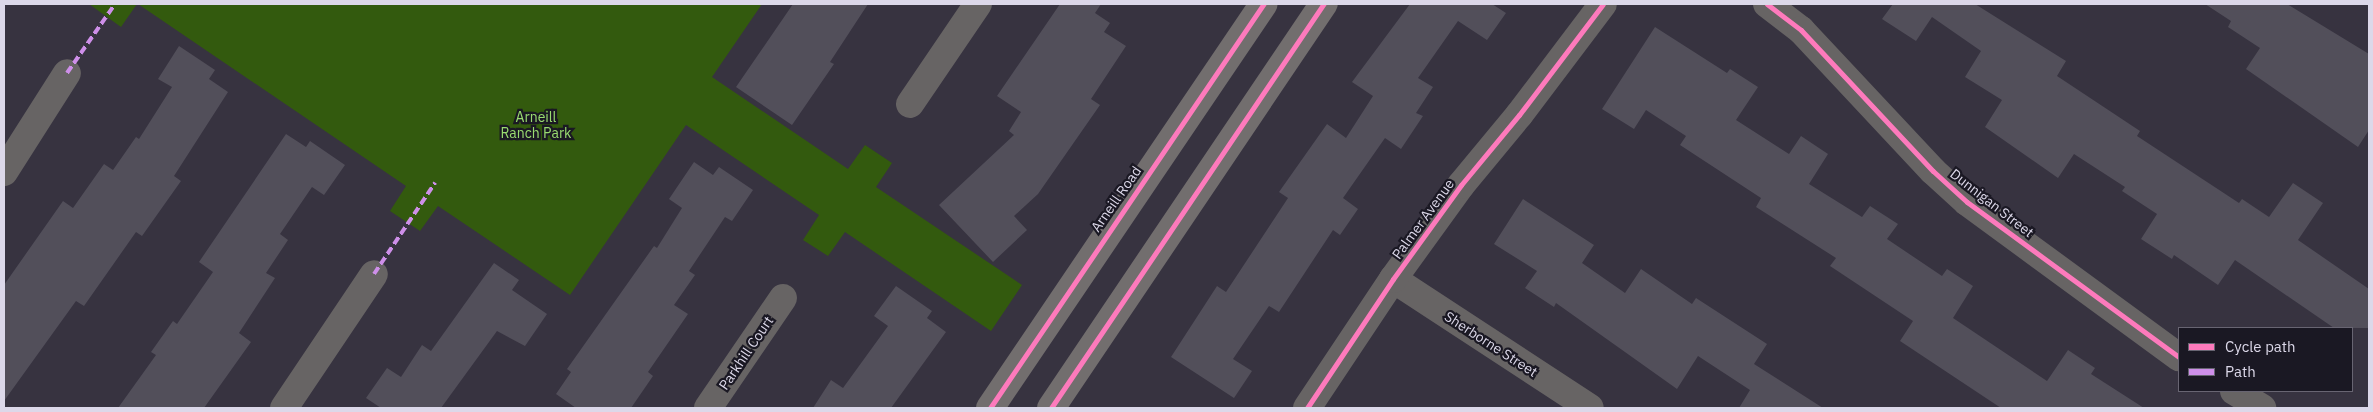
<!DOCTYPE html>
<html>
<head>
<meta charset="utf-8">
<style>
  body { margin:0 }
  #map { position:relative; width:2373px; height:412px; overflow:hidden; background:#373340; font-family:"IBM Plex Sans",sans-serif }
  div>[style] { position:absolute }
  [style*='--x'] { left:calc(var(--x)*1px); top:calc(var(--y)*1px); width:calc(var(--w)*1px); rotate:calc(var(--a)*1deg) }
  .green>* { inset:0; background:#335a0e }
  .building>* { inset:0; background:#524f5a }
  .minor>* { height:28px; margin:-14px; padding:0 14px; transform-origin:14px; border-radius:14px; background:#676464 }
  .major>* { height:28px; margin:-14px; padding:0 14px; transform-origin:14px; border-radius:14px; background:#726e6e }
  .quiet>* { height:4px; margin-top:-2px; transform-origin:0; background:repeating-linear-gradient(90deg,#ce8fe9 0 8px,transparent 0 12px) }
  .cycleway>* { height:5px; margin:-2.5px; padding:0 2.5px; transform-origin:2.5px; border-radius:2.5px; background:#fd7abc }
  span { translate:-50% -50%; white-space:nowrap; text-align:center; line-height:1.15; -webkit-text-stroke:4.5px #1a1823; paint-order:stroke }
  .park-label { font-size:14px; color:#99db70 }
  .street-label { font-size:14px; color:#dcd8e9 }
  .frame { position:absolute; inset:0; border:5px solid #dcd8e9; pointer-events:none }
  .legend { position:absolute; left:2178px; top:327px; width:175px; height:65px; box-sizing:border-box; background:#1a1823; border:1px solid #686572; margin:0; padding:6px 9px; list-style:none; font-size:15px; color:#dcd8e9 }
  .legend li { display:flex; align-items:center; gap:10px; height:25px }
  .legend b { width:25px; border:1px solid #686572 }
</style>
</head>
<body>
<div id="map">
  <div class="green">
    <i style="clip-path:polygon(89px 4px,137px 4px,121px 27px)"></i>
    <i style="clip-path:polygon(138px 4px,762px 4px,712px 77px,848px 169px,865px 145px,892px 163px,876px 187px,1022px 285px,991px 331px,845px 232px,828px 256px,803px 240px,819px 215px,686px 125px,570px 295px,438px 206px,420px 231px,390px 211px,406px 186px)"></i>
  </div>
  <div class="building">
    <i style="clip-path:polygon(793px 4px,868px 4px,830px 62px,834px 64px,792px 125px,736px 87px)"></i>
    <i style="clip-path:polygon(1060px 4px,1101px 4px,1095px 13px,1110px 23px,1104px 32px,1126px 46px,1091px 99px,1100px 105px,1038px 194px,1014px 216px,1027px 230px,993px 262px,939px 205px,1014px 135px,1009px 131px,1021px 112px,997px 96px)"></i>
    <i style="clip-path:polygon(1410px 4px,1492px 4px,1506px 13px,1487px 40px,1458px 21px,1418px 78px,1433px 87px,1416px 113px,1423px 116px,1401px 149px,1385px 138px,1343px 198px,1358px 209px,1340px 235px,1333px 230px,1279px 312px,1269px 306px,1233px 359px,1252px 371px,1234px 398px,1171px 357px,1217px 286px,1226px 292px,1288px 198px,1279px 192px,1327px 124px,1346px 138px,1373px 96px,1352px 82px)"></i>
    <i style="clip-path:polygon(1893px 4px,1975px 4px,2066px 61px,2057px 76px,2140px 131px,2137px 136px,2239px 203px,2242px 199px,2269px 217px,2293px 183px,2323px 203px,2298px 240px,2369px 289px,2369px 328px,2334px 328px,2235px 260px,2218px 285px,2174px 255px,2172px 259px,2141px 239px,2157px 214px,2122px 191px,2125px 187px,2074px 154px,2058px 178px,1985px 127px,2002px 100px,1965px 77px,1981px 51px,1932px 17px,1916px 41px,1882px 19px)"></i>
    <i style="clip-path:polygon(2205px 4px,2287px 4px,2369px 54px,2369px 130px,2358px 147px,2246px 69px,2260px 48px,2228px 27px,2231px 21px)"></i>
    <i style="clip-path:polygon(1655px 27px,1727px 73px,1730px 69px,1758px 87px,1736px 120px,1789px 154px,1801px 136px,1828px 154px,1809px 184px,1862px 217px,1870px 206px,1898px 224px,1887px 239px,1942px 276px,1947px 269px,1973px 286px,1953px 318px,2047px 381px,2068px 350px,2095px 368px,2091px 374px,2144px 408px,2001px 408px,1900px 341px,1913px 321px,1830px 266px,1836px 258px,1756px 207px,1761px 198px,1680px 145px,1686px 136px,1646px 110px,1634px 129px,1602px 109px)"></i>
    <i style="clip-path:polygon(179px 46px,215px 70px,209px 79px,228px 92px,174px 176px,181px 181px,142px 236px,136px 232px,84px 306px,76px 301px,4px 401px,4px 285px,63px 201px,73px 208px,104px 164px,113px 170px,136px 137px,139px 139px,172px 87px,158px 79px)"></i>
    <i style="clip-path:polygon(286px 134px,306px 147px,310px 141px,345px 165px,324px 195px,312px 187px,280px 234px,288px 240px,266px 273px,275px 278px,239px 333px,251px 342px,204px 408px,118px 408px,156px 355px,151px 352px,173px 321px,177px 324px,213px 272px,199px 262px)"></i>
    <i style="clip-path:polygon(694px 162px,713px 175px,719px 167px,753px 190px,732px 221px,725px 217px,689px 271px,695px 275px,674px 305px,688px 314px,648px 372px,653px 376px,631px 408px,576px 408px,556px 394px,571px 372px,567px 369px,654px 246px,657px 248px,682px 208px,669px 199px)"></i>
    <i style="clip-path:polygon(1523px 199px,1594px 245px,1582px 263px,1625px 293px,1641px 269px,1692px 304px,1696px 298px,1767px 344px,1754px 364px,1823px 408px,1739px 408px,1750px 390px,1698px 356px,1677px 389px,1556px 303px,1554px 307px,1525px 288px,1537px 271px,1494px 244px)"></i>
    <i style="clip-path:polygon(494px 263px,519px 280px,512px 290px,547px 314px,525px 346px,497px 331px,441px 408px,381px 408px,366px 398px,387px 368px,401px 377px,422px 345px,431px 351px)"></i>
    <i style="clip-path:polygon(896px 286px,932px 311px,927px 318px,946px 332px,891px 408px,813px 408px,831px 380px,843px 388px,888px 326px,874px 316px)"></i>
  </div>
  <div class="minor">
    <i style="--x:1767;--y:4;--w:43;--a:37.4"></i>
    <i style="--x:1801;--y:30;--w:193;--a:46.9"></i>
    <i style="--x:1933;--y:171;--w:46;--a:42.4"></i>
    <i style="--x:1967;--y:202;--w:263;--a:36.2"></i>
    <i style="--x:910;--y:104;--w:121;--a:-55.8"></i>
    <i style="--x:4;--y:172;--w:117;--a:-57.5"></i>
    <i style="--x:1393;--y:279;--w:235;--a:33.2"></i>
    <i style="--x:2234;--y:391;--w:33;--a:31"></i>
    <i style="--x:284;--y:408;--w:161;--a:-56.1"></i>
    <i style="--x:708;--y:408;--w:133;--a:-55.7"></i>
    <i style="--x:1307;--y:408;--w:155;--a:-56.3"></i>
    <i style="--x:1393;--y:279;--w:116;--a:-54.1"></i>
    <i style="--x:1461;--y:185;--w:91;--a:-50.4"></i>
    <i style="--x:1519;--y:115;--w:139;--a:-52.9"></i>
  </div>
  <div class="major">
    <i style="--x:990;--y:408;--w:488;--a:-55.9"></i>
    <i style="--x:1051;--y:408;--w:488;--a:-56"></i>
  </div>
  <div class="quiet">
    <i style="--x:67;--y:73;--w:84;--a:-55.2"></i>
    <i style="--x:374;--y:274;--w:110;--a:-56.2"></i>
  </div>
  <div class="cycleway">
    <i style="--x:1767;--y:4;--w:43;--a:37.4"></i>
    <i style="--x:1801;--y:30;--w:193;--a:46.9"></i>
    <i style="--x:1933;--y:171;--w:46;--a:42.4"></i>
    <i style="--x:1967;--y:202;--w:263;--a:36.2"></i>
    <i style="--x:990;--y:408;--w:488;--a:-55.9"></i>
    <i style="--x:1051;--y:408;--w:488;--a:-56"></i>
    <i style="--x:1307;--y:408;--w:155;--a:-56.3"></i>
    <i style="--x:1393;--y:279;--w:116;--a:-54.1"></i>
    <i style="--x:1461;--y:185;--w:91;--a:-50.4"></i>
    <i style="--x:1519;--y:115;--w:139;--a:-52.9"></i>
  </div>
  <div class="park-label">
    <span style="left:536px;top:125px">Arneill<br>Ranch Park</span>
  </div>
  <div class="street-label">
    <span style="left:1116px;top:199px;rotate:-55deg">Arneill Road</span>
    <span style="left:1992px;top:203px;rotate:38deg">Dunnigan Street</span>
    <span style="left:1423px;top:219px;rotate:-54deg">Palmer Avenue</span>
    <span style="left:1491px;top:344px;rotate:33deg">Sherborne Street</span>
    <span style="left:746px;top:353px;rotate:-56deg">Parkhill Court</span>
  </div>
  <div class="frame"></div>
  <ul class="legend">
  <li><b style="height:6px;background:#fd7abc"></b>Cycle path</li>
  <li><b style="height:6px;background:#ce8fe9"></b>Path</li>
  </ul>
</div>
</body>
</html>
